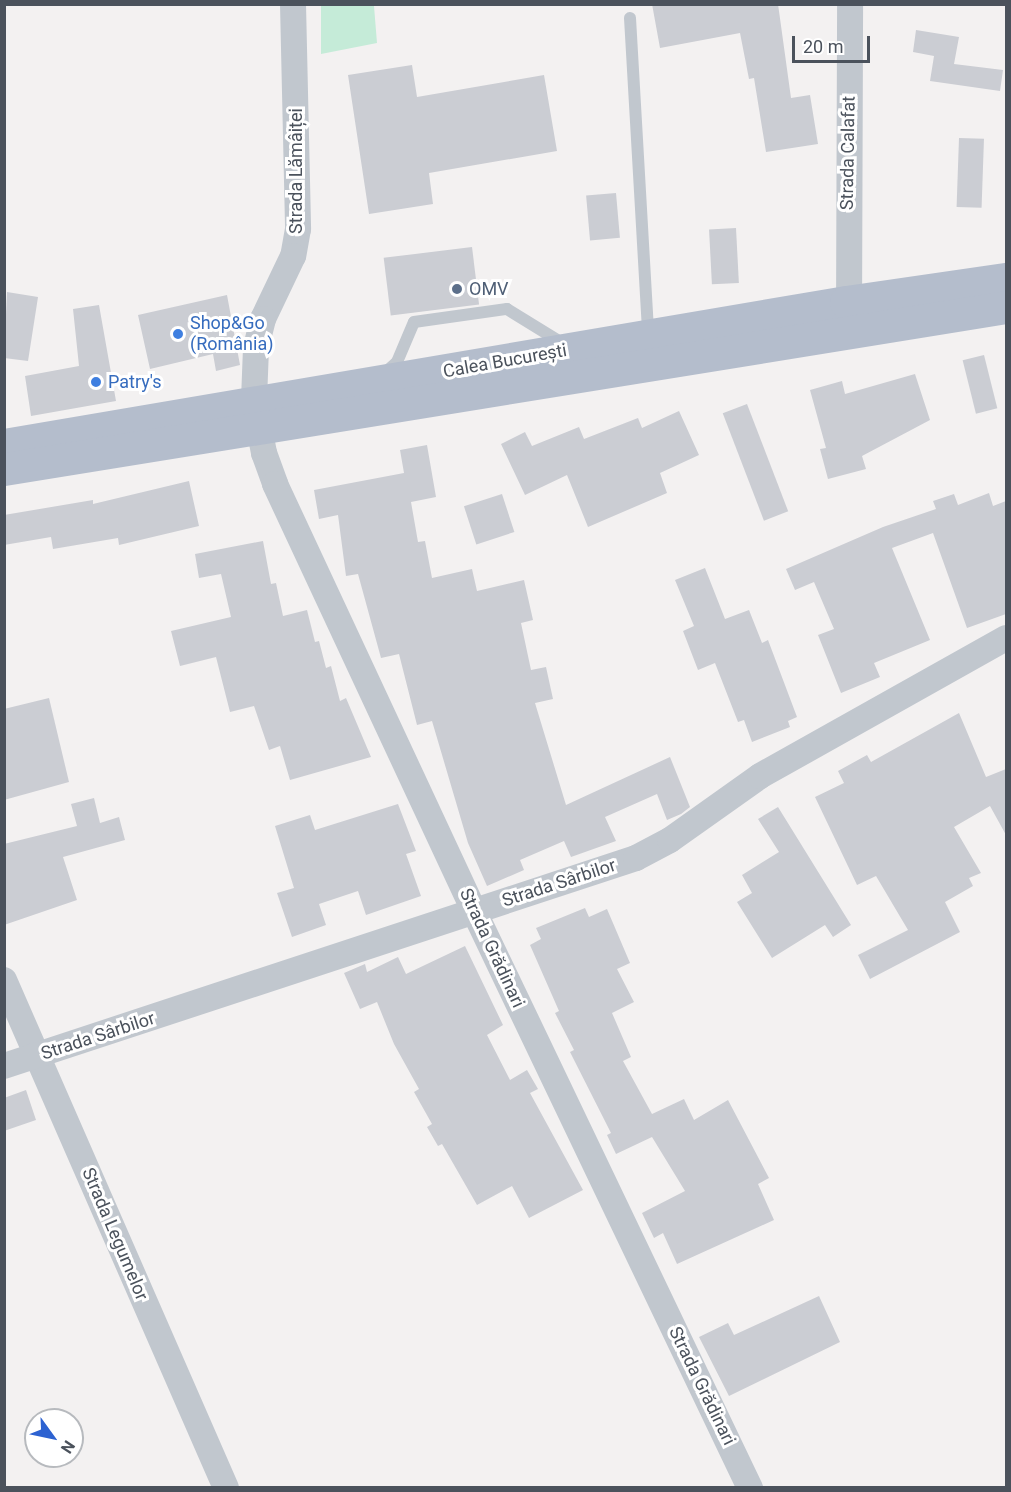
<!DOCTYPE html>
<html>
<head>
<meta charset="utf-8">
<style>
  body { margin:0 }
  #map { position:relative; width:1011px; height:1492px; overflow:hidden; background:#f3f1f1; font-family:Roboto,sans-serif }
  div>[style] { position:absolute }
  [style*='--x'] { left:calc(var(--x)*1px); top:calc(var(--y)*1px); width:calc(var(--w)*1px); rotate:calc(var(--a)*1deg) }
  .green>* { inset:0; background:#c5ebd8 }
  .building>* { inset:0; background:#cbcdd3; transform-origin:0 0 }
  .service>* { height:12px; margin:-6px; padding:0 6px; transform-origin:6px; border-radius:6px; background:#c1c7ce }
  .minor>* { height:26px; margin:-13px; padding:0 13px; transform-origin:13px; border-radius:13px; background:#c1c7ce }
  .primary>* { height:33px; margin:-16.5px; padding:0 16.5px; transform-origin:16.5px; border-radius:16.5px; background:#b4bdcc }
  .dots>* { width:16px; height:16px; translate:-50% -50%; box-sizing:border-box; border:3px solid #fff; border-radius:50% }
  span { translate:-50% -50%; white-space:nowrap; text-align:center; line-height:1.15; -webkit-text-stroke:6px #fff; paint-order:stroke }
  .street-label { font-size:18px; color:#4b525c }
  .service-label { font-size:18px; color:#4e5e75 }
  .left { translate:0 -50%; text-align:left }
  .shop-label { font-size:18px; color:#366cbe }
  .frame { position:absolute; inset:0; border:6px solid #4b525c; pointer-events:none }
  .north { position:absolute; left:24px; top:1408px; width:60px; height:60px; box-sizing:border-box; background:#fff; border:2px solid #b7babe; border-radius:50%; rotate:123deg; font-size:16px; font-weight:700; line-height:24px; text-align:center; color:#4b525c }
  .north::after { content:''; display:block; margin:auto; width:21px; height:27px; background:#2d62d1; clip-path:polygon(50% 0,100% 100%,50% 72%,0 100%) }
  .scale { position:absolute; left:792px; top:36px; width:78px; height:27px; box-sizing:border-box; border:3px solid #4b525c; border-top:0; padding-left:8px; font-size:18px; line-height:21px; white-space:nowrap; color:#4b525c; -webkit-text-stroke:4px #fff; paint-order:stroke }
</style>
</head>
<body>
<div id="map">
  <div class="green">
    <i style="clip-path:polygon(321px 5px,382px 5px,374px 6px,377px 43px,321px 54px)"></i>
  </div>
  <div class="building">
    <i style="clip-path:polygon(652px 4px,778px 4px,791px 98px,810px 95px,818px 144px,766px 152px,754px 78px,749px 79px,740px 33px,660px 48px)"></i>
    <i style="clip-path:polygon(916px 30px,959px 37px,954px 64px,1003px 70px,1000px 91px,930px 81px,934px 56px,913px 52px)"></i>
    <i style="clip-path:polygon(412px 65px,417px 97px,544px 75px,557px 151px,429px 173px,433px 204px,369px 214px,348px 75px)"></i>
    <i style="left:959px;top:138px;width:25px;height:69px;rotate:2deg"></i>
    <i style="left:616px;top:193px;width:45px;height:30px;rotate:85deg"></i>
    <i style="left:736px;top:228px;width:55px;height:27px;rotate:87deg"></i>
    <i style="left:472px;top:247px;width:58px;height:89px;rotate:83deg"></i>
    <i style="clip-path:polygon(7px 292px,38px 297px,28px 361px,4px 358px)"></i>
    <i style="clip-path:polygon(227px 295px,240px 365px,216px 371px,213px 354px,150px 369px,138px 315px)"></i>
    <i style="clip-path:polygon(99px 305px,116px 401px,31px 416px,25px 376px,79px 366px,73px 309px)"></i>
    <i style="left:984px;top:355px;width:55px;height:22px;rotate:76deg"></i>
    <i style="clip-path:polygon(915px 374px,930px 420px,862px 456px,866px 469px,828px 479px,820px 449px,826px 448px,810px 390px,842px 381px,845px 394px)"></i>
    <i style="left:747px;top:404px;width:115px;height:26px;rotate:69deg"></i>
    <i style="clip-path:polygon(679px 411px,699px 455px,660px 473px,667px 493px,588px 527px,567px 475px,525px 495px,501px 444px,525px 432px,532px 446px,579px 427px,584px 439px,638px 418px,642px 428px)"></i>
    <i style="clip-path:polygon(427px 445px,436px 497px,411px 502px,418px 542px,425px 541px,432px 578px,472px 569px,477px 591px,524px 580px,533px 620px,521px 623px,531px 670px,546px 667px,553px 699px,535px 703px,566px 805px,670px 757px,690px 807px,681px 814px,667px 820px,657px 794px,605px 817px,616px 841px,571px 857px,564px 841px,520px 860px,524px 870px,487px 886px,468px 843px,432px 721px,417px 725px,399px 654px,381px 658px,358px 574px,346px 576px,338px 515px,319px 519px,314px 490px,404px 473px,400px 450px)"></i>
    <i style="clip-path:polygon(189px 481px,199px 526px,119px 545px,118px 538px,53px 549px,51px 537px,4px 545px,4px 515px,93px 500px,93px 504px)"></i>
    <i style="clip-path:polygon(989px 493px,993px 506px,1006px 501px,1006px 614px,967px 628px,933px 533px,892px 548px,930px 640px,874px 663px,880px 677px,841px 693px,818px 635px,834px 629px,814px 582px,795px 590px,786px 569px,883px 527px,936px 509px,933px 501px,954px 494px,958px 505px)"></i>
    <i style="left:502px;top:494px;width:40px;height:40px;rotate:72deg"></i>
    <i style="clip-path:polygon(263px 541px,271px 584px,276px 583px,283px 616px,307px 610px,315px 642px,319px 641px,326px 668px,331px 666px,340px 701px,346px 698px,371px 757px,290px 780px,280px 746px,269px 750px,254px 706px,230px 712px,216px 657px,180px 666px,171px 631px,231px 617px,221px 574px,199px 578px,195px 554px)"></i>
    <i style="clip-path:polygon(705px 568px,725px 619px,749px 610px,762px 643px,768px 640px,797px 717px,788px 721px,790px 727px,752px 742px,744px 720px,738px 722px,715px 663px,698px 670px,683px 631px,694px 626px,675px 580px)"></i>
    <i style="clip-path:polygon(49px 698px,69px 782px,4px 800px,4px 709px)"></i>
    <i style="clip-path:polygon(959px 713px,986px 777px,1006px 769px,1006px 835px,990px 806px,954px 827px,981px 873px,969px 878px,973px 886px,945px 902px,960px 932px,870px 979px,858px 955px,908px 930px,876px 876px,857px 885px,815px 797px,844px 783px,838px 771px,867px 755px,871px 762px)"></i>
    <i style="clip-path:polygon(94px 798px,100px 823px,119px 817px,125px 840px,63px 857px,77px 900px,4px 925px,4px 844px,77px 826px,71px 804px)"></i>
    <i style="clip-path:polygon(398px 804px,416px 851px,406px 854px,421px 896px,366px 915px,358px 891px,319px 904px,326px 925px,292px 937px,277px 893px,294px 888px,275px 826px,310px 815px,315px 830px)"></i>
    <i style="clip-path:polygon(778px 807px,851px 925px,833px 937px,825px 925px,772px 958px,737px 902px,752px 893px,742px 875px,779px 852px,758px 819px)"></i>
    <i style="clip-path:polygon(585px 908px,589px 917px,607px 909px,630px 963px,617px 969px,634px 1002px,612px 1013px,631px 1057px,623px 1061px,652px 1114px,684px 1099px,694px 1120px,728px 1100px,769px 1178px,758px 1184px,774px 1220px,677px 1264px,663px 1233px,654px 1238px,642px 1213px,685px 1191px,652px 1137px,616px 1154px,607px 1135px,611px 1133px,570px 1052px,574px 1050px,555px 1013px,559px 1011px,530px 945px,541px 939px,536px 928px)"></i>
    <i style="clip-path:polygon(465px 946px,503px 1025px,487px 1035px,510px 1080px,527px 1070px,538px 1089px,530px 1093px,583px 1190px,529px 1218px,512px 1186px,477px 1205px,442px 1144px,438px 1146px,427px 1127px,432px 1124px,414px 1092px,419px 1089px,394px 1044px,377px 1002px,360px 1009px,344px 973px,365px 964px,367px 972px,398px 957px,406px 974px)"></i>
    <i style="clip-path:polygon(26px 1090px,36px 1120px,4px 1131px,4px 1098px)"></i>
    <i style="clip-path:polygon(819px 1296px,840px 1342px,729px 1396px,699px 1337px,728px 1323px,734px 1335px)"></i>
  </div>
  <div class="service">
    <i style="--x:630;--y:18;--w:317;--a:86.7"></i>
    <i style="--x:386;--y:372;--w:15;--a:-42"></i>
    <i style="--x:397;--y:362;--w:43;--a:-67"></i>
    <i style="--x:414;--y:322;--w:94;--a:-8"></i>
    <i style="--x:507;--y:309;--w:65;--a:31.7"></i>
  </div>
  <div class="minor">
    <i style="--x:293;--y:4;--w:225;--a:88.7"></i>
    <i style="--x:298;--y:229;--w:27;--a:100"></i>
    <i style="--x:293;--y:256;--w:70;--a:115.5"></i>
    <i style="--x:263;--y:319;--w:30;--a:104"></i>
    <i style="--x:256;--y:348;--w:53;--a:92.2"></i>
    <i style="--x:254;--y:401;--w:53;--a:79.1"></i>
    <i style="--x:264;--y:453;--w:33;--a:70"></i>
    <i style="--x:275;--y:484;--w:471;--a:65"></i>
    <i style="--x:474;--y:911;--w:640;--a:64.44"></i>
    <i style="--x:849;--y:319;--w:315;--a:-89.8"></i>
    <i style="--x:4;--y:980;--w:554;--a:66.39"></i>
    <i style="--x:4;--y:1066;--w:665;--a:-18.22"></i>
    <i style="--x:636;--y:858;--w:38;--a:-28"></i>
    <i style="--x:670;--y:840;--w:110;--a:-35.4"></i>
    <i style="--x:760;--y:776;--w:282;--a:-29.3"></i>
  </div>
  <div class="primary">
    <i style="--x:4;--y:445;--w:854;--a:-9.64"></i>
    <i style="--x:846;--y:302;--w:162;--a:-8.2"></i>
    <i style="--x:4;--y:469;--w:1015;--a:-9.18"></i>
  </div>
  <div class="dots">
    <i style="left:457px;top:289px;background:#5c6f8a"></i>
    <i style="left:178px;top:334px;background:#3f7fe0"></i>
    <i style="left:96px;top:382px;background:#3f7fe0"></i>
  </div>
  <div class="street-label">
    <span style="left:848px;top:153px;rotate:-89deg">Strada Calafat</span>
    <span style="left:296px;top:171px;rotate:-90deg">Strada Lămâiței</span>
    <span style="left:505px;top:361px;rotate:-10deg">Calea București</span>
    <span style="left:559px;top:883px;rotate:-18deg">Strada Sârbilor</span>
    <span style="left:492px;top:948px;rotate:65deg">Strada Grădinari</span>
    <span style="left:98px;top:1036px;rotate:-18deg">Strada Sârbilor</span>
    <span style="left:115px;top:1234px;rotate:67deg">Strada Legumelor</span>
    <span style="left:702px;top:1386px;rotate:64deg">Strada Grădinari</span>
  </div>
  <div class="service-label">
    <span class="left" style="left:469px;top:289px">OMV</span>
  </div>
  <div class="shop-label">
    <span class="left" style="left:190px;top:334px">Shop&amp;Go<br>(România)</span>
    <span class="left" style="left:108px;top:382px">Patry's</span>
  </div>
  <div class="frame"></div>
  <div class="north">N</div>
  <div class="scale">20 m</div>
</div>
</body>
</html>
